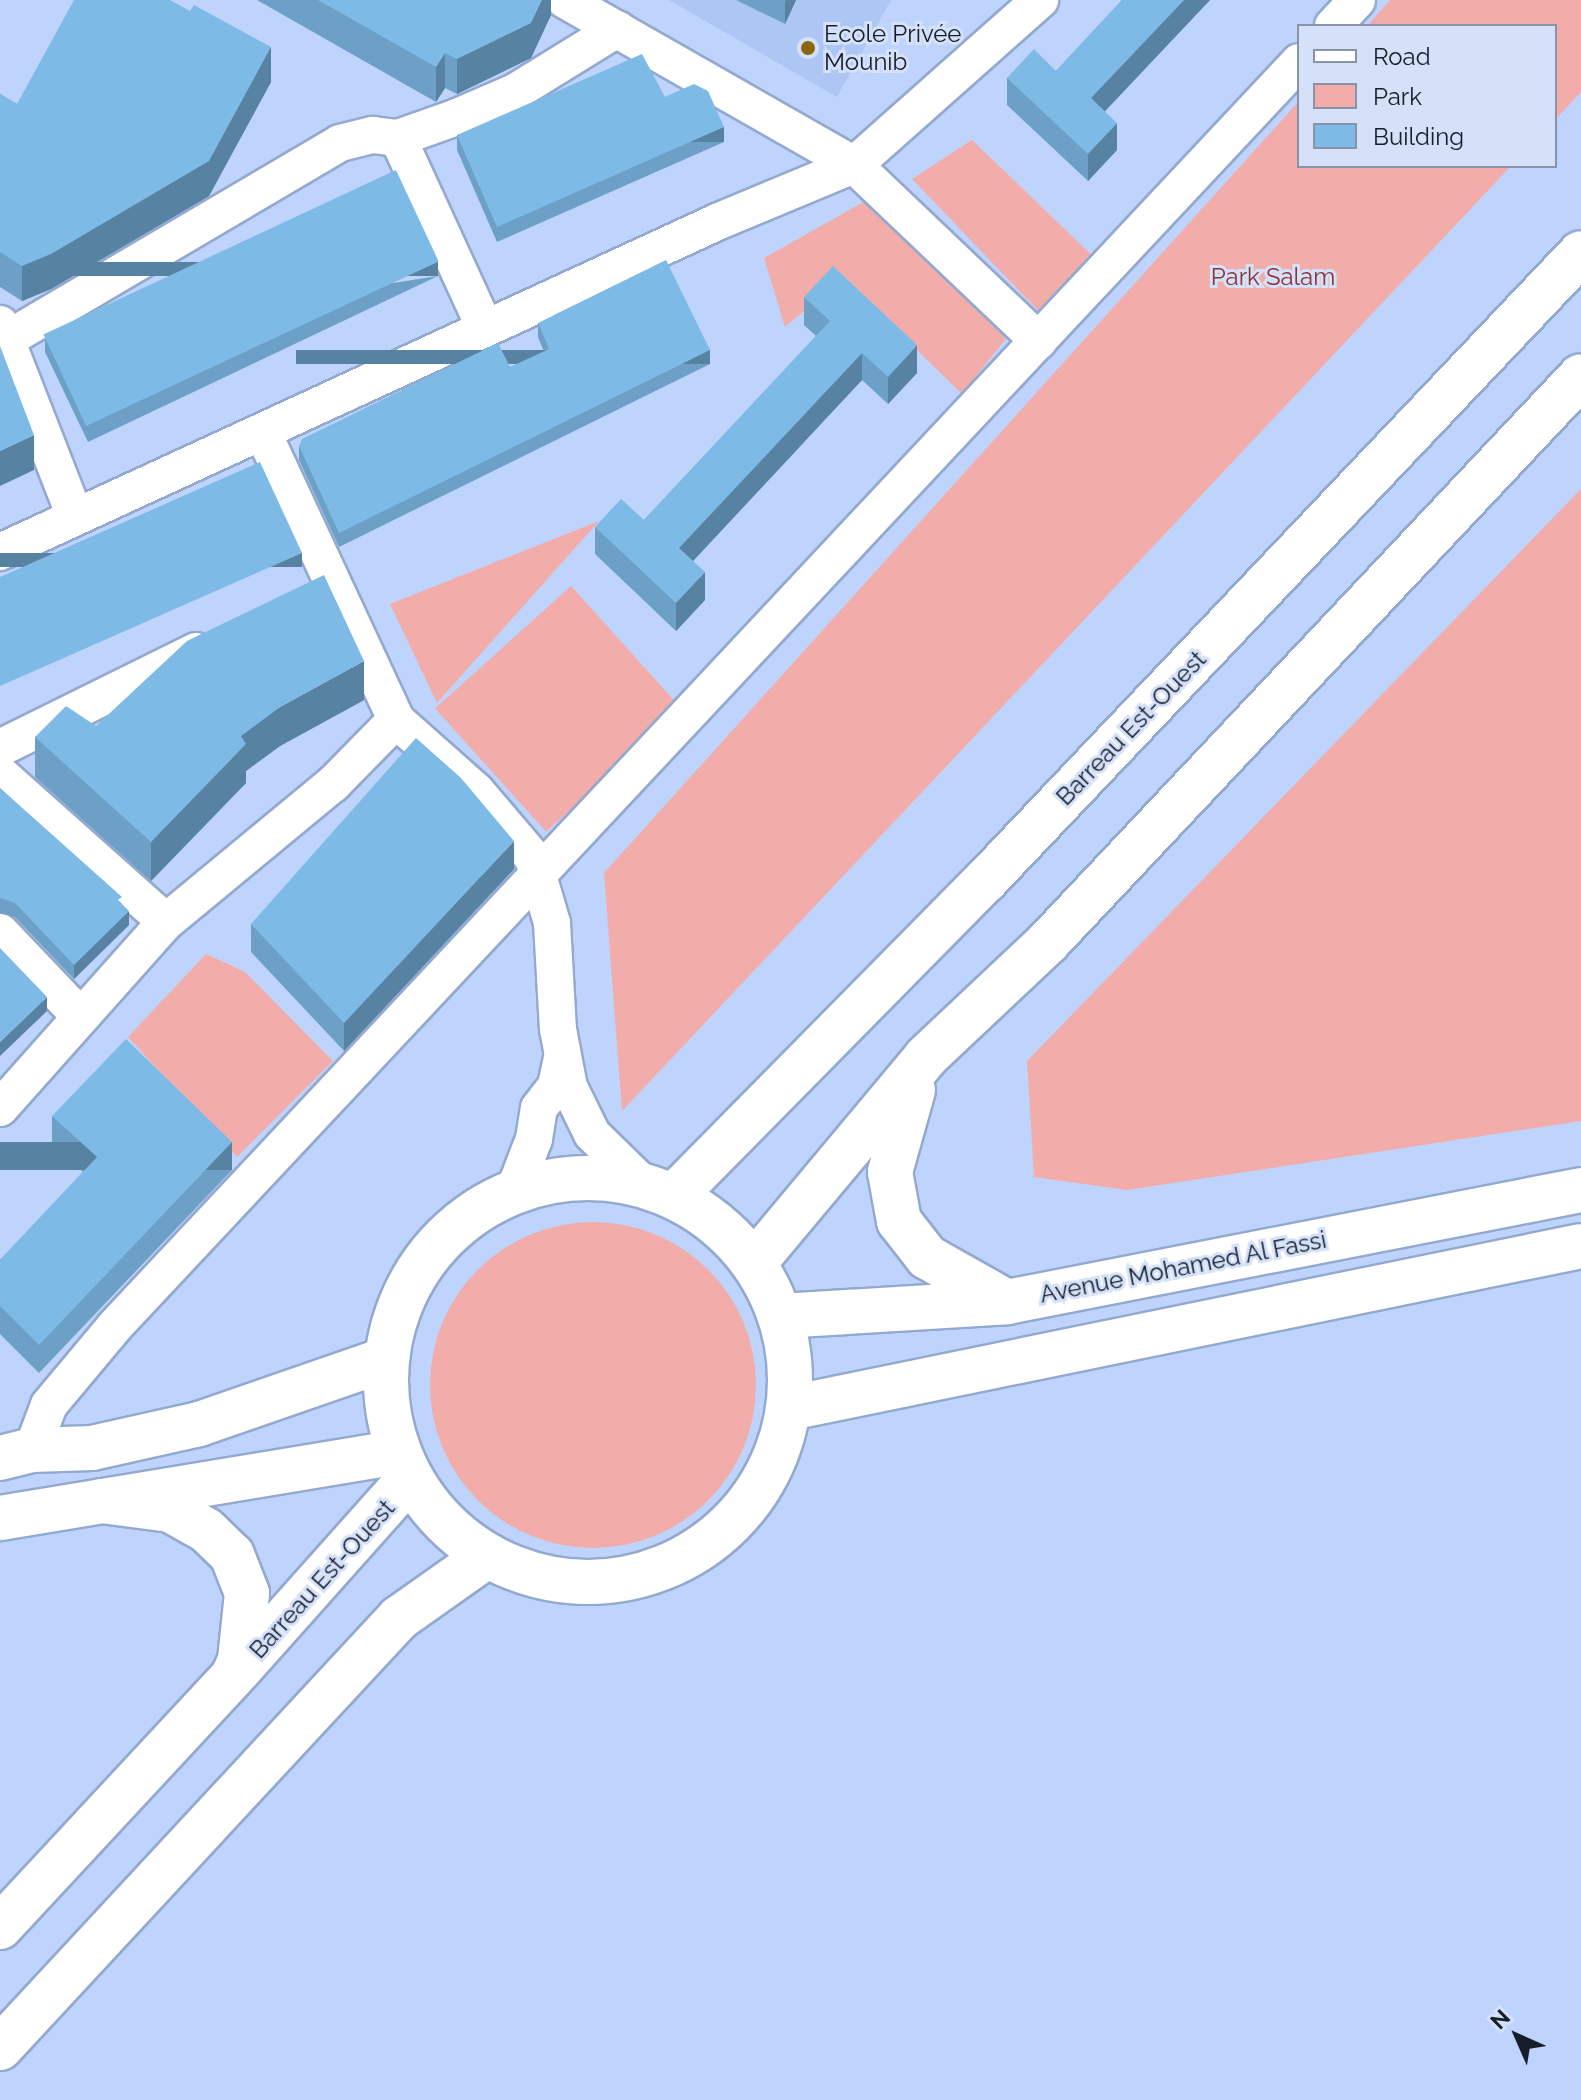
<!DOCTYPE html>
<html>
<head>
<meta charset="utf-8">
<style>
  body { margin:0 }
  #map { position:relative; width:1581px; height:2100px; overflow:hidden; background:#bed4fc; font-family:Raleway,sans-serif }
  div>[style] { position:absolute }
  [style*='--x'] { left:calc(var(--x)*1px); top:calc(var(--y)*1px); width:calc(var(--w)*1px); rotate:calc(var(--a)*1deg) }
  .built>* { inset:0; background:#adc6f3 }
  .green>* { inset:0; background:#f2adaa; transform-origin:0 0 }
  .round { border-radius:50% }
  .roads { filter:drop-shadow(2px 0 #94a9cf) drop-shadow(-2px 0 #94a9cf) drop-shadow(0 2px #94a9cf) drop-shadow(0 -2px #94a9cf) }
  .street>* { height:36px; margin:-18px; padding:0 18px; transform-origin:18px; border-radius:18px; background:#fff }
  .secondary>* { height:44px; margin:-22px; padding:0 22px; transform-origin:22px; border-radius:22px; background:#fff }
  .primary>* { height:44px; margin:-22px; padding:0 22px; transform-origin:22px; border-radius:22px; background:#fff }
  .primary>.ring { margin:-22px; padding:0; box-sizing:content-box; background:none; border:44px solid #fff; border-radius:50% }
  .wall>* { inset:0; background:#6ca0c6 }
  .shaded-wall>* { inset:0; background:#5882a1; transform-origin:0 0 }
  .building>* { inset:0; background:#7ebae6; transform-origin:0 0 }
  .dots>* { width:22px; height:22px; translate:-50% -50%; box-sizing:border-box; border:4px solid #d4e1f9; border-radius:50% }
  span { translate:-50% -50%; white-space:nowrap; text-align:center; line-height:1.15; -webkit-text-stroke:6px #d4e1f9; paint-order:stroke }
  .poi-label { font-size:24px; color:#161e2c }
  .left { translate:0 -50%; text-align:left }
  .park-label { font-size:24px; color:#8a3335 }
  .street-label { font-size:24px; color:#161e2c }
  .legend { position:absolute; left:1297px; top:24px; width:260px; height:144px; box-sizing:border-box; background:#d4e1f9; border:2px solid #8893a7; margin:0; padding:10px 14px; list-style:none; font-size:24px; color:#161e2c }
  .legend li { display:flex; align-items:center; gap:16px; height:40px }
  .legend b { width:40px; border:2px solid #8893a7 }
  .north { position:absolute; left:1477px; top:1996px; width:80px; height:80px; -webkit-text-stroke:6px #d4e1f9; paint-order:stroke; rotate:315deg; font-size:22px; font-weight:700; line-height:32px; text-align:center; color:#161e2c }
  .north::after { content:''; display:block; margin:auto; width:28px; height:36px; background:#161e2c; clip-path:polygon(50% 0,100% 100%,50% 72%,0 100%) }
</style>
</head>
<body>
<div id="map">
  <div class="built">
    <i style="clip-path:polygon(669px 0,891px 0,837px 97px)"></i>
  </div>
  <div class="green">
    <i style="clip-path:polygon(1390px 0,1581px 0,1581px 92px,1555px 120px,1555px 26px,1367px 26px)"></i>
    <i style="clip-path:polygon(1299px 101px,1299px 166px,1511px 166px,622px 1111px,604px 873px)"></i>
    <i style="clip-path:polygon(972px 140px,1104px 267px,1053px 326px,912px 179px)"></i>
    <i style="clip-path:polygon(867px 200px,1008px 336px,962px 394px,843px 278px,785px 327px,764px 258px)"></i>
    <i style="clip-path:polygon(1581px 489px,1581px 1121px,1127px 1190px,1034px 1177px,1027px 1061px)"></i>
    <i style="clip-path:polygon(599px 521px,437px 703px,390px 604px)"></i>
    <i style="left:571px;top:586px;width:166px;height:183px;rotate:48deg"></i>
    <i style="clip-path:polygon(206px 954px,245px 972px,333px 1061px,237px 1157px,128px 1037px)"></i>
    <i class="round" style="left:430px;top:1222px;width:326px;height:326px"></i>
  </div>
  <div class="roads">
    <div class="street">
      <i style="--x:565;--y:0;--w:333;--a:29.7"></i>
      <i style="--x:854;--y:165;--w:255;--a:43.6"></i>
      <i style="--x:1333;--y:26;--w:35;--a:-47"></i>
      <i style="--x:398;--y:138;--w:209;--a:65.4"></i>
      <i style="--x:0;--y:324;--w:206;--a:68.7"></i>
      <i style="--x:4;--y:341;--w:390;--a:-30.5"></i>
      <i style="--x:340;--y:143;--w:34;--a:-14"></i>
      <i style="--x:373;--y:135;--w:25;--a:7"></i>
      <i style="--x:398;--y:138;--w:63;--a:-19.6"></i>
      <i style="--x:457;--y:117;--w:63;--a:-23.3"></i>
      <i style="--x:515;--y:92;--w:120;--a:-31.7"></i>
      <i style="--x:264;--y:435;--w:314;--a:65.1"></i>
      <i style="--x:396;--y:720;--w:107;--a:41.6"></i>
      <i style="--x:476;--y:791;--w:88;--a:49.6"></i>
      <i style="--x:533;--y:858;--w:68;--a:73.7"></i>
      <i style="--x:552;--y:923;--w:106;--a:86.8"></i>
      <i style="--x:558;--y:1029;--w:59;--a:79.3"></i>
      <i style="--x:569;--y:1087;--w:52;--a:63.9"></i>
      <i style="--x:592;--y:1134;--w:73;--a:44.4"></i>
      <i style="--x:0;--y:552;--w:789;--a:-24.71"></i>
      <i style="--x:717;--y:222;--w:148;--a:-22.6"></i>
      <i style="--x:854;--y:165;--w:249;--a:-41.6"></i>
      <i style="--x:0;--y:748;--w:219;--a:-26.3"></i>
      <i style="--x:0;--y:774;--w:222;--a:41.7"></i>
      <i style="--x:0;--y:932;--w:117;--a:46.4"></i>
      <i style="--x:0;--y:1108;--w:249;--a:-48.3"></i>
      <i style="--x:166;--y:922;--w:217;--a:-39.6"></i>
      <i style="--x:333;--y:784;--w:90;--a:-45.5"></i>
      <i style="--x:514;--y:1191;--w:56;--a:-69"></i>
      <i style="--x:534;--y:1139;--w:31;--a:-81"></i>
      <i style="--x:539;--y:1108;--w:28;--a:-52"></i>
      <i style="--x:556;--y:1086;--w:30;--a:-78"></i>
      <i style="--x:32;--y:1450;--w:48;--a:-69.3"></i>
      <i style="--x:49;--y:1405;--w:103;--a:-50.1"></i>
      <i style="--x:115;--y:1326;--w:1732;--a:-46.87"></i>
    </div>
    <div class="secondary">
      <i style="--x:781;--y:1316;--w:226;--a:-3.5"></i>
      <i style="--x:1007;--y:1302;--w:585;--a:-11.04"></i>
      <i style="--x:790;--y:1408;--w:807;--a:-11.57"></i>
      <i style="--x:0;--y:1458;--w:33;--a:-14"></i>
      <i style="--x:32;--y:1450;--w:60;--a:-1.9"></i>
      <i style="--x:92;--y:1448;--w:110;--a:-12.6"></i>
      <i style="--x:199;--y:1424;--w:199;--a:-19.1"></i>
      <i style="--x:0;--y:1518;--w:403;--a:-9.4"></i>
    </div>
    <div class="primary">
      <i style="--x:913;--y:1090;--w:85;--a:105.7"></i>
      <i style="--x:890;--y:1172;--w:50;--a:79.6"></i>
      <i style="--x:899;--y:1221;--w:46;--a:52.1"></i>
      <i style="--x:927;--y:1257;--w:92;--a:29.4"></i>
      <i class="ring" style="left:386px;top:1178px;width:360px;height:360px"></i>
      <i style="--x:674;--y:1196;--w:444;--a:-45.4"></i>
      <i style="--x:986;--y:880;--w:864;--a:-46.5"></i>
      <i style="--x:754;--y:1263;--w:268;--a:-50.1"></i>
      <i style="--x:926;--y:1057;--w:168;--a:-43.3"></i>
      <i style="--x:1048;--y:942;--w:777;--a:-46.72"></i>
      <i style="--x:238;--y:1671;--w:257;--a:-48.3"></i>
      <i style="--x:0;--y:1927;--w:342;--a:-47.1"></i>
      <i style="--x:233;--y:1676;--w:17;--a:-66"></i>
      <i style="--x:240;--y:1660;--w:67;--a:-84"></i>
      <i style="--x:247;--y:1593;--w:41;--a:-111.5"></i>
      <i style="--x:232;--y:1555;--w:36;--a:-136"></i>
      <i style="--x:206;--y:1530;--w:41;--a:-150.9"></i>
      <i style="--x:170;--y:1510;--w:69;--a:-172.5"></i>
      <i style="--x:0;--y:2048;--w:587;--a:-47.14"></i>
      <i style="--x:399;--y:1618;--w:108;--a:-35.2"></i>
    </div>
  </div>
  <div class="wall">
    <i style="clip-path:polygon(257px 0,551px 0,551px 15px,531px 58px,457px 94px,445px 88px,436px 102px)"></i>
    <i style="clip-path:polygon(736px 0,796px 0,785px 24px)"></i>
    <i style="clip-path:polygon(1122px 0,1210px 0,1105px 111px,1117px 150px,1088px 181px,1007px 105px,1007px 78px,1056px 71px)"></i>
    <i style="clip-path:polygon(271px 82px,209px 196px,51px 289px,22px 301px,0 287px,0 94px,17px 104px)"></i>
    <i style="clip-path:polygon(665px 97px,724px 142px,497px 242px,457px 150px,457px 135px)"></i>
    <i style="clip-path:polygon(438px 276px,88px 442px,45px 352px,45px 337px)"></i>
    <i style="clip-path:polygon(804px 297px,917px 373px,888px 404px,862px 380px,693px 561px,705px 600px,676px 631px,595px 554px,595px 527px,644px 520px,816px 336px,804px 325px)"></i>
    <i style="clip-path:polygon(538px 323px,710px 364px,339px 547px,299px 460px,299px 446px,510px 367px,544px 352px,538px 337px)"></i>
    <i style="clip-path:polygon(364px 700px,280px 746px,246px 771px,246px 783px,151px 881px,35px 777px,35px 737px,96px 726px)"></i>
    <i style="clip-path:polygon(0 788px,122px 904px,129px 925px,74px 979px,15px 917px,0 913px)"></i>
    <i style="clip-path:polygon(514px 869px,344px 1051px,251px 952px,251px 924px)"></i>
    <i style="clip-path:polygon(52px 1116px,232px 1170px,39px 1373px,0 1334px,0 1260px,83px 1172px,52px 1143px)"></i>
  </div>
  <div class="shaded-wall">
    <i style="clip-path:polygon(542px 0,551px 0,551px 15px,531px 58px,457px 94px,457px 59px)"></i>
    <i style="clip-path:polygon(786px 0,796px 0,785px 24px,785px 2px)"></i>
    <i style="clip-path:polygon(1184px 0,1210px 0,1091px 126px,1091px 98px)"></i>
    <i style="clip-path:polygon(271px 47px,271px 82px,209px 196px,51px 289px,22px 301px,22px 266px)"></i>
    <i style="clip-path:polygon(445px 53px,445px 88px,436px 102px,436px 67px)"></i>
    <i style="clip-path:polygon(1117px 123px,1117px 150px,1088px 181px,1088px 154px)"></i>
    <i style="left:724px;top:127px;width:15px;height:248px;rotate:90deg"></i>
    <i style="left:438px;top:262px;width:14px;height:387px;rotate:90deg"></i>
    <i style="clip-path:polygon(917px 345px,917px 373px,888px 404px,888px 377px)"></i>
    <i style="left:710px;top:350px;width:14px;height:414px;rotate:90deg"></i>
    <i style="clip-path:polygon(862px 353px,862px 380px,679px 576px,679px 548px)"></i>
    <i style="clip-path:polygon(34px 435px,34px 470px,0 486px,0 451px)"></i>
    <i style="left:302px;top:553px;width:14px;height:330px;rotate:90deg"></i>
    <i style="clip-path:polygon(705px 572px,705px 600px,676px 631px,676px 603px)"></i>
    <i style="clip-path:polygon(364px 661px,364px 700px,280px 746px,246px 771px,246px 783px,151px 881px,151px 842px,241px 736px,280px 707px)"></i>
    <i style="clip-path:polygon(514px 841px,514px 869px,344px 1051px,344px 1023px)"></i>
    <i style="clip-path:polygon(129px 911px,129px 925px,74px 979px,74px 965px)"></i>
    <i style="clip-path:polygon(47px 997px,47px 1011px,0 1056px,0 1042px)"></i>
    <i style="left:232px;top:1142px;width:28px;height:280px;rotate:90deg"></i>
  </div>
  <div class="building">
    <i style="clip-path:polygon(74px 0,170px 0,190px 11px,194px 5px,271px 47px,209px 161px,51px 254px,22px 266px,0 252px,0 94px,17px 104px)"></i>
    <i style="clip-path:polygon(318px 0,542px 0,531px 23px,457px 59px,445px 53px,436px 67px)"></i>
    <i style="clip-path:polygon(1122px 0,1184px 0,1091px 98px,1117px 123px,1088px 154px,1007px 78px,1034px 49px,1056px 71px)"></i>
    <i style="clip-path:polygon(642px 54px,665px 97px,694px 84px,708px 91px,724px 127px,497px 227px,457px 135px)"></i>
    <i style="left:396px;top:170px;width:101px;height:389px;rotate:65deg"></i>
    <i style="clip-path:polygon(666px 260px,710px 350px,339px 533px,299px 446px,302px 439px,498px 343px,510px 367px,549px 349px,538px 323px)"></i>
    <i style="clip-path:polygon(833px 266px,917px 345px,888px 377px,862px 353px,679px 548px,705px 572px,676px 603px,595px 527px,621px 499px,644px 520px,830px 321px,804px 297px)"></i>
    <i style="clip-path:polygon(0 346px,34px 435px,0 451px)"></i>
    <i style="clip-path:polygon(260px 462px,302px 553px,0 686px,0 577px)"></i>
    <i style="clip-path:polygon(324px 575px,364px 661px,280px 707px,241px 736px,246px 744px,151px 842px,35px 737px,66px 706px,96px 726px,187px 641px)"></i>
    <i style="clip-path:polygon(416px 738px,461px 778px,514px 841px,344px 1023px,251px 924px)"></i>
    <i style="clip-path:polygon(0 788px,122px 897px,118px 900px,129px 911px,74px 965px,15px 903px,0 898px)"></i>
    <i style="clip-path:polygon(0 948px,47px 997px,0 1042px)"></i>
    <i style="clip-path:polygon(126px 1039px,232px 1142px,39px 1345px,0 1306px,0 1260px,97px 1157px,52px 1116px)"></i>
  </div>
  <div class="dots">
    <i style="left:808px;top:48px;background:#8c6608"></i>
  </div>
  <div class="poi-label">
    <span class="left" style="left:824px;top:48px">Ecole Privée<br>Mounib</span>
  </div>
  <div class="park-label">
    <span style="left:1273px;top:277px">Park Salam</span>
  </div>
  <div class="street-label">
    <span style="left:1131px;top:728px;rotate:-46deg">Barreau Est-Ouest</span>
    <span style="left:1183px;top:1267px;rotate:-11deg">Avenue Mohamed Al Fassi</span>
    <span style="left:322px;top:1579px;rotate:-48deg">Barreau Est-Ouest</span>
  </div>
  <ul class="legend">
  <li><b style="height:10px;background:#fff"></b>Road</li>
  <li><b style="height:22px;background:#f2adaa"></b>Park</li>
  <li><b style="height:22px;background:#7ebae6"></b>Building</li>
  </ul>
  <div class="north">N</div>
</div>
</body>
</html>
